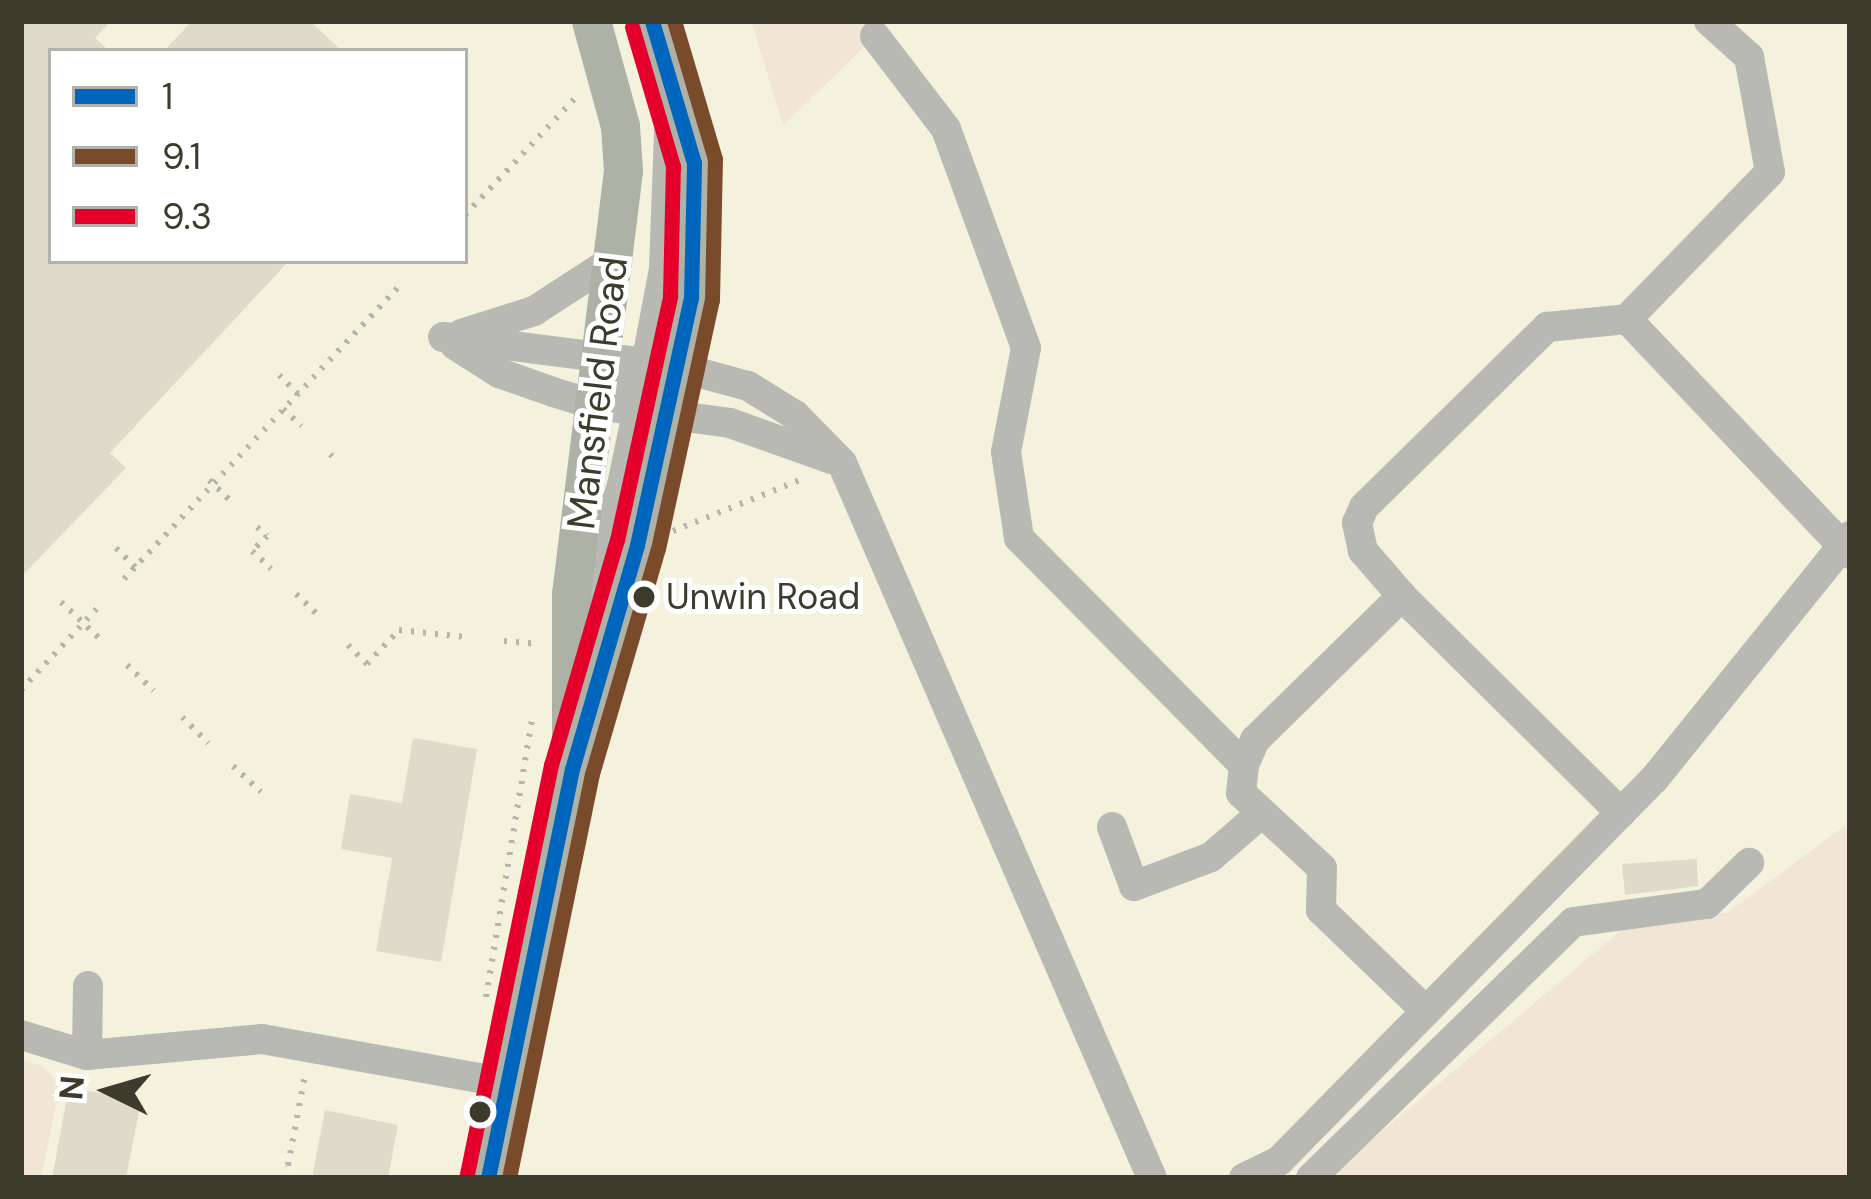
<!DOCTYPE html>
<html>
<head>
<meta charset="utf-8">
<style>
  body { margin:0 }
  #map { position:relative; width:1871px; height:1199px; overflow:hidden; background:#f4f2dd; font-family:"DM Sans",sans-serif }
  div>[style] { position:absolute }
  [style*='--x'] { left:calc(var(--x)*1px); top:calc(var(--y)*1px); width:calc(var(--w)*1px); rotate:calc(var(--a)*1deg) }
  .green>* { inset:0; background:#f1e6d5 }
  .building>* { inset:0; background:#dedbcb }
  .path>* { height:6px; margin-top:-3px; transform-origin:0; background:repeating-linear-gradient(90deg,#b4b5ad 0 3px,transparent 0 12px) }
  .minor>* { height:30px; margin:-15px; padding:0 15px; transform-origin:15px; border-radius:15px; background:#b8b9b2 }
  .major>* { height:39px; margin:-19.5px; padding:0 19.5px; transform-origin:19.5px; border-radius:19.5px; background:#aeb1a6 }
  .bus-1>* { height:15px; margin:-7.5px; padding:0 7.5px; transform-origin:7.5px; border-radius:7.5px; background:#0065bd }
  .bus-2>* { height:15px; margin:-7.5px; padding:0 7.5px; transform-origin:7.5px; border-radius:7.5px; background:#7a4b2a }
  .bus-3>* { height:15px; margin:-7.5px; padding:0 7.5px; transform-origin:7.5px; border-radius:7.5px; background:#e4002b }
  .dots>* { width:33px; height:33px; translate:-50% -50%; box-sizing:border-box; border:6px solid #fff; border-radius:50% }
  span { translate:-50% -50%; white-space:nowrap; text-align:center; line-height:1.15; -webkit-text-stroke:10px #fff; paint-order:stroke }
  .bus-label { font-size:36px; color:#3c3b2c }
  .left { translate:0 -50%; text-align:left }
  .street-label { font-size:39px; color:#3c3b2c }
  .frame { position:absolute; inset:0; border:24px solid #3c3b2c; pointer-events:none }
  .legend { position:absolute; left:48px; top:48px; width:420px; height:216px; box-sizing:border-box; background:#fff; border:3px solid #b1b1ab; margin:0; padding:15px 21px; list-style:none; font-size:36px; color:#3c3b2c }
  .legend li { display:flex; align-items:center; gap:24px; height:60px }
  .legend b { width:60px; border:3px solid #b1b1ab }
  .north { position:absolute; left:48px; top:1031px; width:120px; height:120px; -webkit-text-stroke:9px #fff; paint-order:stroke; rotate:275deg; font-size:33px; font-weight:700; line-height:48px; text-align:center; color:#3c3b2c }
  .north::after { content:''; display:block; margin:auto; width:42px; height:54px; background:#3c3b2c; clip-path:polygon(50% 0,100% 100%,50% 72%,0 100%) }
</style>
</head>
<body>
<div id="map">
  <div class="green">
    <i style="clip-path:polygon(751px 21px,891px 21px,783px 125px)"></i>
    <i style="clip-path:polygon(1850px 822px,1850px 1178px,1343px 1178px,1337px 1169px,1626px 926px,1728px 912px)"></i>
    <i style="clip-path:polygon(21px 1060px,43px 1066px,60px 1085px,41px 1178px,21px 1178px)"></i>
  </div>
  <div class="building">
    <i style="clip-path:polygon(21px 21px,111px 21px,95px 38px,109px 51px,51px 51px,51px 261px,289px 261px,110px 453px,126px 468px,21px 577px)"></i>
    <i style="clip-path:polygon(192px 21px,310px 21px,342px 51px,164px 51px)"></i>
    <i style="clip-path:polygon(413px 738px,477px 749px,441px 962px,376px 951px,392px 858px,341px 849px,350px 794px,402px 803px)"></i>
    <i style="clip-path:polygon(1697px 859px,1698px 886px,1625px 895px,1622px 864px)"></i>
    <i style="clip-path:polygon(69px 1087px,141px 1101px,126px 1178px,52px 1178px)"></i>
    <i style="clip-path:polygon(325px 1110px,398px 1125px,388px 1178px,312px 1178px)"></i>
  </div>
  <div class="path">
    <i style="--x:465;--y:215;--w:165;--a:-46.7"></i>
    <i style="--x:279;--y:375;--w:27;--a:45"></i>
    <i style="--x:283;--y:409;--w:25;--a:43"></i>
    <i style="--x:330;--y:454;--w:6;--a:45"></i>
    <i style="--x:209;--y:480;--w:30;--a:44"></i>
    <i style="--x:257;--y:527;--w:13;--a:42"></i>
    <i style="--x:267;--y:536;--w:21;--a:135"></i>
    <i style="--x:252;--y:551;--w:26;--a:43"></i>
    <i style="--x:673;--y:531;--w:137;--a:-21.9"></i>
    <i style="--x:116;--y:548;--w:27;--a:45"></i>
    <i style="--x:124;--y:579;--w:402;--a:-46.8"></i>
    <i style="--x:296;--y:594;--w:32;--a:44"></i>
    <i style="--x:61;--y:602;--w:55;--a:43.5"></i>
    <i style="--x:504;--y:641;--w:35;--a:5"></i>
    <i style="--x:348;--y:645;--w:27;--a:45"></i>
    <i style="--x:367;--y:664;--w:47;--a:-46.7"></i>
    <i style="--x:399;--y:630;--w:67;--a:6"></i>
    <i style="--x:127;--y:665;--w:37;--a:44"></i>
    <i style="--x:21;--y:690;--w:113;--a:-47.1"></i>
    <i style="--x:182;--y:717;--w:37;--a:45"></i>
    <i style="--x:233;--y:766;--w:38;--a:43"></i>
    <i style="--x:486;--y:997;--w:287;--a:-80.6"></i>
    <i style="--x:291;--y:1178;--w:13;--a:-103"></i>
    <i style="--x:288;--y:1165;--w:92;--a:-79.3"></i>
  </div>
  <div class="minor">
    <i style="--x:875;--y:36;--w:117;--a:52.6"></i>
    <i style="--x:946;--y:129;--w:233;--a:69.9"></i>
    <i style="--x:1026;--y:348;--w:106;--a:100.9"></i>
    <i style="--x:1006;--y:452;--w:87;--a:81.4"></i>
    <i style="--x:1019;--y:538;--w:320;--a:45.3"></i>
    <i style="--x:1627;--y:319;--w:324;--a:46.5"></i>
    <i style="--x:461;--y:334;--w:77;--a:-17.5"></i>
    <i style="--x:534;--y:311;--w:98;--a:-32.9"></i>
    <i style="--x:443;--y:337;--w:237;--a:7.3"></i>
    <i style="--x:678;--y:367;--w:73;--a:15.2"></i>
    <i style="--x:748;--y:386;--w:55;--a:31.7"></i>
    <i style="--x:795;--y:415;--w:67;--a:45.6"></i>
    <i style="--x:842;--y:463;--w:779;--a:66.56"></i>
    <i style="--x:455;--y:345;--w:52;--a:32.5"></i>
    <i style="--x:499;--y:373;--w:57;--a:19.4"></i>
    <i style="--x:553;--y:392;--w:44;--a:17.2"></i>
    <i style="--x:595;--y:405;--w:136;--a:7.6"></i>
    <i style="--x:730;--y:423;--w:107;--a:19.6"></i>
    <i style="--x:595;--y:405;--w:43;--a:-28.9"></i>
    <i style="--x:633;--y:384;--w:24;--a:-57"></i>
    <i style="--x:646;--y:364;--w:97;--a:-79.3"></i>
    <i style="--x:664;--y:269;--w:166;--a:-87.9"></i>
    <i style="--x:1402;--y:596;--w:206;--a:135.6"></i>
    <i style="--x:1255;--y:740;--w:27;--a:114"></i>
    <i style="--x:1244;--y:765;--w:28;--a:96"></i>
    <i style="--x:1241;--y:793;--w:110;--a:42.8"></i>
    <i style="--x:1322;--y:868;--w:42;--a:91.4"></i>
    <i style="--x:1321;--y:910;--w:146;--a:43.9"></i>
    <i style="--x:581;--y:607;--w:129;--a:-71.4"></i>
    <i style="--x:622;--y:485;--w:93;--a:-78.2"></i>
    <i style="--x:1621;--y:813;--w:308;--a:-135.3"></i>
    <i style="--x:1402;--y:596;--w:60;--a:-130.9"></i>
    <i style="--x:1363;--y:551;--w:29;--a:-102"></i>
    <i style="--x:1357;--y:523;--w:17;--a:-66"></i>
    <i style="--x:1364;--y:507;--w:257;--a:-44.5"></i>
    <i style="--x:1547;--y:327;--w:80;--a:-5.7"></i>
    <i style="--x:1627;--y:319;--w:205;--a:-45.8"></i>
    <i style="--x:1770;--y:172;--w:117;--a:-100.3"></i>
    <i style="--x:1749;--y:57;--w:54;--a:-138"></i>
    <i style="--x:1112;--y:827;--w:63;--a:69.6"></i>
    <i style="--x:1134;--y:886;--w:82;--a:-20.6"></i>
    <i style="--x:1211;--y:857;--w:67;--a:-40.8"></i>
    <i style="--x:21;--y:1035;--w:69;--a:16.9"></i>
    <i style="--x:87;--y:1055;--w:176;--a:-5.2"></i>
    <i style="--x:262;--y:1039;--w:249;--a:10.2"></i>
    <i style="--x:87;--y:1055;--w:69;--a:-89.2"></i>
    <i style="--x:1244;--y:1178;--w:39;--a:-26"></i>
    <i style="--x:1279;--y:1161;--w:537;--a:-45.53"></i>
    <i style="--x:1655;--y:778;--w:311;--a:-51.1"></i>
    <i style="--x:1311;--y:1178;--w:366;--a:-44.3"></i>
    <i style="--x:1573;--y:922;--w:135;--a:-7.7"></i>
    <i style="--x:1707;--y:904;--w:59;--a:-44.3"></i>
  </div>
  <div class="major">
    <i style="--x:571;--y:734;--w:140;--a:-90"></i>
    <i style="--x:571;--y:594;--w:427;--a:-83"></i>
    <i style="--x:623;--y:170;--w:44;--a:-93.9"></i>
    <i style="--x:620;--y:126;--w:109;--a:-105.4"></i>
    <i style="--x:488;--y:1178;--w:418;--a:-78.4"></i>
    <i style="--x:572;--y:769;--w:233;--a:-73.8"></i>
    <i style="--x:637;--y:545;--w:253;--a:-77.7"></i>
    <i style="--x:691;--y:298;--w:135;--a:-88.7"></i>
    <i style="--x:694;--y:163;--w:148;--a:-106.5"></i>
  </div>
  <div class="bus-1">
    <i style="--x:488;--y:1178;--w:418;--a:-78.4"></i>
    <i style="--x:572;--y:769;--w:233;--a:-73.8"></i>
    <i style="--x:637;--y:545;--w:253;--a:-77.7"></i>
    <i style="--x:691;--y:298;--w:135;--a:-88.7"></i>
    <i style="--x:694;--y:163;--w:148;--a:-106.5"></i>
  </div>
  <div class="bus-2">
    <i style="--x:509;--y:1178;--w:412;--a:-78.4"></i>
    <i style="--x:592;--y:774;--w:234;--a:-73.7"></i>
    <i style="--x:658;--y:549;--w:255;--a:-77.8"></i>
    <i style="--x:712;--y:300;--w:141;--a:-88.8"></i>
    <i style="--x:715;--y:159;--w:144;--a:-106.5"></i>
  </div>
  <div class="bus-3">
    <i style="--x:467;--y:1174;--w:418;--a:-78.4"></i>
    <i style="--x:551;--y:765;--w:234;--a:-73.7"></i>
    <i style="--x:617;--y:540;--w:250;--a:-77.7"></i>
    <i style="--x:670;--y:296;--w:130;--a:-88.7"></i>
    <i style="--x:673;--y:166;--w:145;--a:-106.4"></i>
  </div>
  <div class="dots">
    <i style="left:644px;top:597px;background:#3c3b2c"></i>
    <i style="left:480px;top:1112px;background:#3c3b2c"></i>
  </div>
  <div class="bus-label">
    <span class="left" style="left:666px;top:597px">Unwin Road</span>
  </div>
  <div class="street-label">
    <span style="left:598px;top:393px;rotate:-83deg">Mansfield Road</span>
  </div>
  <div class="frame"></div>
  <ul class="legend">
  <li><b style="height:15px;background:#0065bd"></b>1</li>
  <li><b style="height:15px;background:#7a4b2a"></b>9.1</li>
  <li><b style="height:15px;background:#e4002b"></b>9.3</li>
  </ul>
  <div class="north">N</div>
</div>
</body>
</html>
